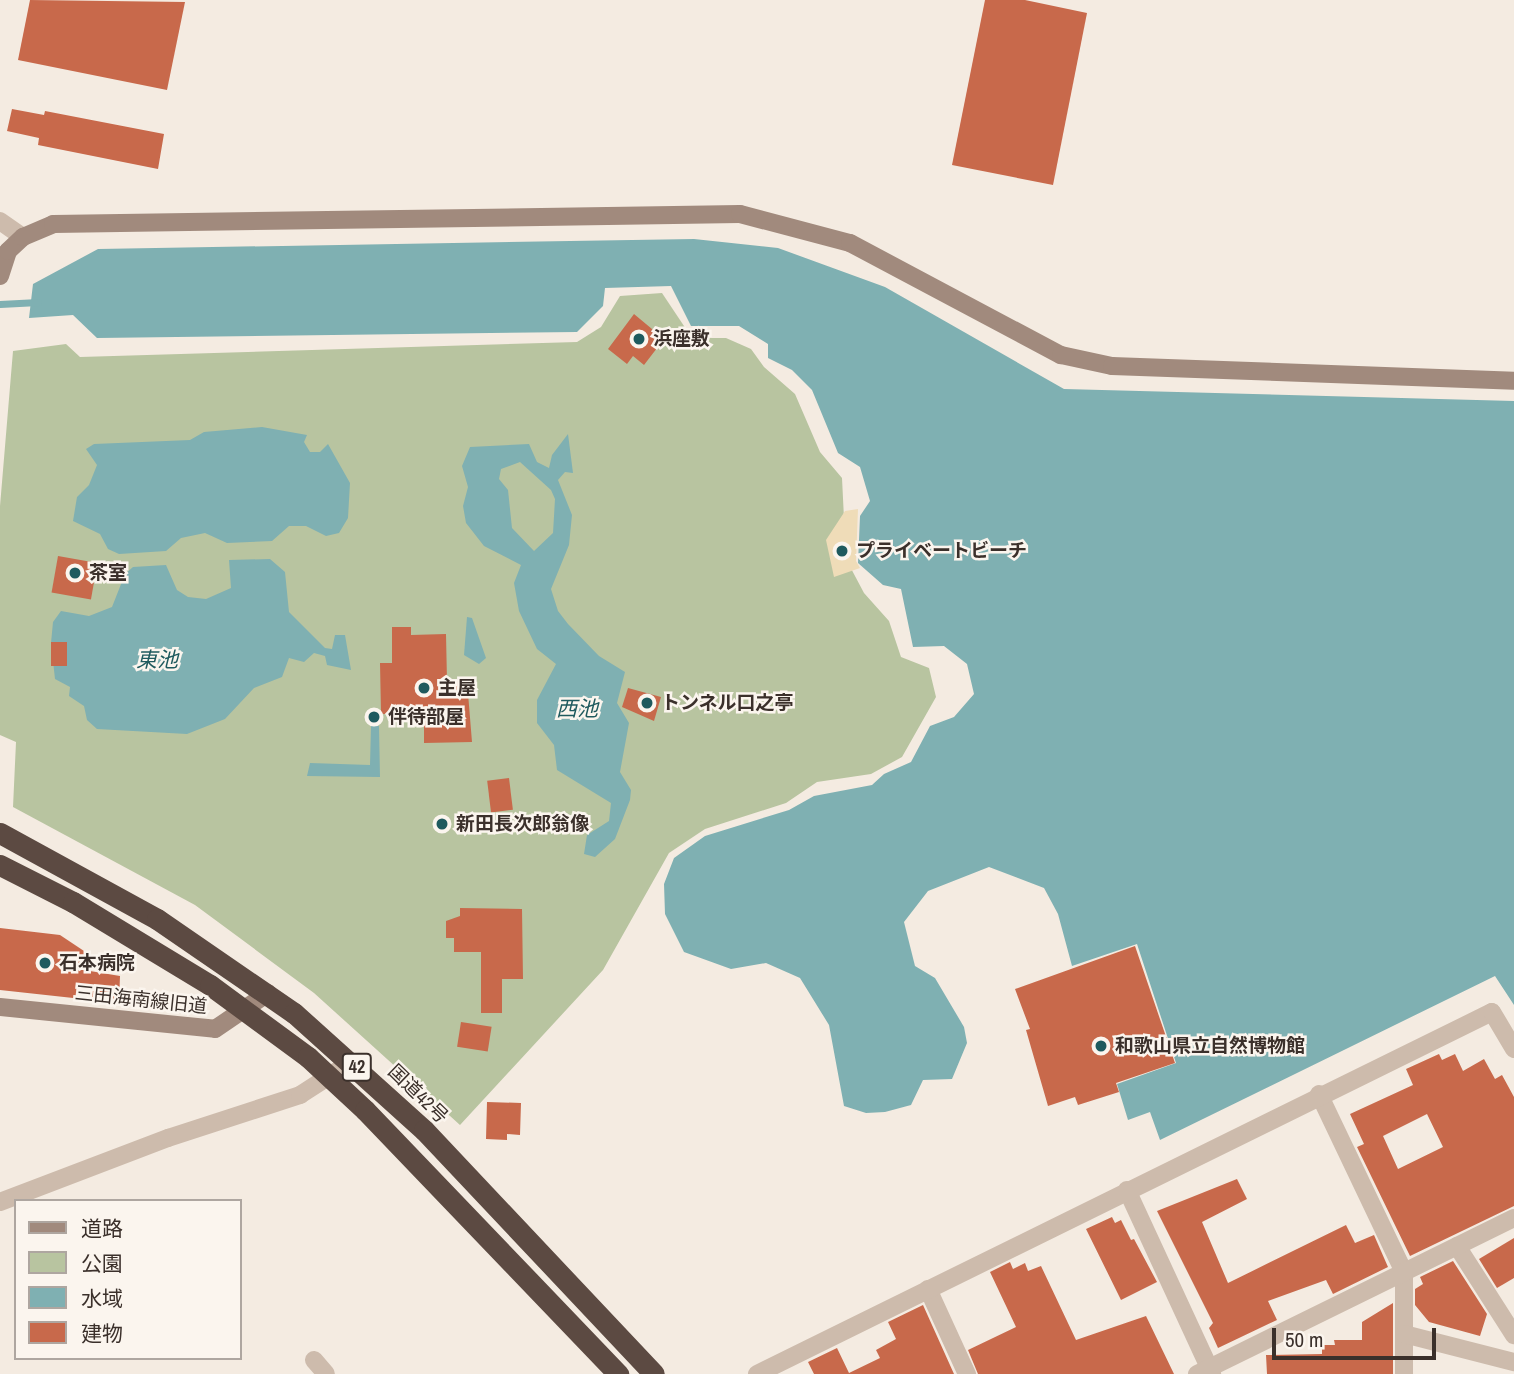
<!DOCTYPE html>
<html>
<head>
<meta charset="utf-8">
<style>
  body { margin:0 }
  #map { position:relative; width:1514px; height:1374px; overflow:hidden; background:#f4ebe1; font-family:"Archivo Narrow","Noto Sans JP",sans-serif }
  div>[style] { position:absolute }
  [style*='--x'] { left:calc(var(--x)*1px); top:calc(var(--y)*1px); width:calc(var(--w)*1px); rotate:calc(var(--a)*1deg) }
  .green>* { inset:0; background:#b8c4a0 }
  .sand>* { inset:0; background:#efdcb8 }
  .water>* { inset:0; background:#7fb0b2 }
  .stream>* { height:7px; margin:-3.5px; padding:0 3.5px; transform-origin:3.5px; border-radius:3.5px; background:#7fb0b2 }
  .building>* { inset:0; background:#c8694b; transform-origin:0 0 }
  .street>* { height:18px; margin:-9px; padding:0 9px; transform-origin:9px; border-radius:9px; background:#cdbbac }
  .secondary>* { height:18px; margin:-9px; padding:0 9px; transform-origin:9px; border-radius:9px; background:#a18a7d }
  .highway>* { height:21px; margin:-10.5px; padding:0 10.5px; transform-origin:10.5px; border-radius:10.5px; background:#5c4a42 }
  .dots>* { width:19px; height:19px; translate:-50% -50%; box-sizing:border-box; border:4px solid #fbf5ee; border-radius:50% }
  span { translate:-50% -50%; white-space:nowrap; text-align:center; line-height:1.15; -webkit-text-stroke:5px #fbf5ee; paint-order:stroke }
  .shield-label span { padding:2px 5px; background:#fbf5ee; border:2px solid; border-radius:5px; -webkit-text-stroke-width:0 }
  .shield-label { font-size:18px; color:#3b302b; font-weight:700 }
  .poi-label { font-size:19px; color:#3b302b; font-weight:700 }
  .left { translate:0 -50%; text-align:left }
  .street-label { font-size:19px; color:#3b302b }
  .water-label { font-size:21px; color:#1f5a5e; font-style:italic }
  .legend { position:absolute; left:14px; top:1199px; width:228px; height:161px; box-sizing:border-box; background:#fbf5ee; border:2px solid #aea6a0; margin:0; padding:9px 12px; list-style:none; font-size:21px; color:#3b302b }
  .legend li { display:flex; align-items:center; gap:14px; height:35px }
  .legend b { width:35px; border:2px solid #aea6a0 }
  .scale { position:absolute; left:1272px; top:1328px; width:164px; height:32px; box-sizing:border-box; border:4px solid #3b302b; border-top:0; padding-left:9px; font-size:21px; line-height:24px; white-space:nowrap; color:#3b302b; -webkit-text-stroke:5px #fbf5ee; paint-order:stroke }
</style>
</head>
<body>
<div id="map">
  <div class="green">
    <i style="clip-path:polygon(662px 293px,692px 338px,726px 338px,751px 349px,764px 367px,795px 394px,820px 452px,842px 478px,846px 559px,864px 593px,889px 621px,901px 657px,929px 668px,936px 697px,902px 757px,871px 774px,817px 782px,786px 803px,705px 829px,669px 853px,603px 970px,460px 1125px,314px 993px,195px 905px,13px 807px,16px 742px,0 735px,0 506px,13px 351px,66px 344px,80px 357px,577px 342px,601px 327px,620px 296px)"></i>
  </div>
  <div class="sand">
    <i style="clip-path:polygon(858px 509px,856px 561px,860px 568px,834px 577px,826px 540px,845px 511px)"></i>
  </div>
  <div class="water">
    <i style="clip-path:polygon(694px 239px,778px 248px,885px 287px,1064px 389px,1514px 401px,1514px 1005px,1495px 976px,1160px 1140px,1150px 1112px,1128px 1120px,1117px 1084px,1176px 1063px,1137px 944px,1072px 966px,1058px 914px,1044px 888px,989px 867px,928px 891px,904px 922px,915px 966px,935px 978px,964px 1027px,967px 1043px,952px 1079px,923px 1080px,911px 1105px,885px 1112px,866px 1113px,844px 1106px,829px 1025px,800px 978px,766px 963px,731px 969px,684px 952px,665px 914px,664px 884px,674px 858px,705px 836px,789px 810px,814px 796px,872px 785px,884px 774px,911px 762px,930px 726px,954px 717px,974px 694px,967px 664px,944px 646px,913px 647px,901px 589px,883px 585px,858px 563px,860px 516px,870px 501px,860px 467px,838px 453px,812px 390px,792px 370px,768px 358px,768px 344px,739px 326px,691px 326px,671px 286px,605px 288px,603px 306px,577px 332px,97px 338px,73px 315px,29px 318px,33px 284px,98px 249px)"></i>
    <i style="clip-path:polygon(262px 427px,307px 435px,304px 442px,310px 452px,320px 452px,328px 444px,350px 483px,348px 518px,339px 533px,326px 536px,306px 526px,289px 526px,272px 541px,227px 543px,205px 533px,181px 538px,166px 551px,119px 554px,108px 549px,100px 534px,73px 521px,77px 497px,89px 485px,97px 465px,86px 449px,94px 444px,190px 440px,204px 432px)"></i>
    <i style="clip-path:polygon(evenodd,568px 434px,573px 473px,565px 472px,558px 480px,572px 515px,569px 545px,551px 589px,558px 611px,568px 624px,599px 656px,625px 672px,617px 703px,629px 723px,620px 772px,631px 790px,630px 800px,615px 839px,595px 857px,584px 854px,587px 835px,609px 821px,611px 803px,557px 770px,554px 745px,537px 723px,537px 700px,556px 664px,537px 649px,519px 611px,514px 583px,521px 565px,484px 546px,466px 523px,463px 506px,468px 487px,462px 466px,470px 447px,529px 444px,537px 462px,549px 468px,552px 455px,568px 434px,520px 462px,551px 490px,555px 499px,553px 533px,534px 551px,512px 528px,508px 490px,499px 479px,501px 469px,520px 462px)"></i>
    <i style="clip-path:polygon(270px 559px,285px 572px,289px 612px,325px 648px,332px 649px,335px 635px,345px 635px,351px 670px,327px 665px,325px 656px,314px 653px,304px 662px,289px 658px,282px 677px,254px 688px,225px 719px,187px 734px,97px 729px,87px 720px,84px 706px,69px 696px,70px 687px,55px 679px,51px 643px,53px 622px,61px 611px,89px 616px,112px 607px,125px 574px,133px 567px,166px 565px,177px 590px,188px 597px,206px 599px,231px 588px,229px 560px)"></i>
    <i style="clip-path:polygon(467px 617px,472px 618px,486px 658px,479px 664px,464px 655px)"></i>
    <i style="clip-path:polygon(371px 726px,379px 726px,380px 777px,307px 776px,310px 763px,370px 765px)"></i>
  </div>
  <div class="stream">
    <i style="--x:0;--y:304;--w:38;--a:-3"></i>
  </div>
  <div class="building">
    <i style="clip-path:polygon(30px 0,185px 2px,167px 90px,18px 60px)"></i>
    <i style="clip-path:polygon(985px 0,1025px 0,1087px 13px,1053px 185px,952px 165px)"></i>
    <i style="clip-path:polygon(12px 109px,44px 115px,45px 111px,164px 134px,158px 169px,38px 145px,39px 138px,7px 131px)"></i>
    <i style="clip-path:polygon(634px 314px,664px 339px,644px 365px,633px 356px,627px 364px,608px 349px)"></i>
    <i style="left:58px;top:556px;width:40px;height:37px;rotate:10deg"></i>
    <i style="clip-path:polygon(392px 627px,411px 627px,411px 635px,446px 634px,447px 681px,467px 681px,472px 742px,424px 743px,424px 714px,381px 714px,380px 663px,392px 663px)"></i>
    <i style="left:67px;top:642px;width:24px;height:16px;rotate:90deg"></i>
    <i style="clip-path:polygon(628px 688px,661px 697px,654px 721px,622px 707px)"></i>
    <i style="left:509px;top:778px;width:32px;height:22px;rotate:83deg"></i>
    <i style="clip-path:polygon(460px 908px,522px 909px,523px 979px,502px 979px,502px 1013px,481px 1013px,481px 952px,454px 952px,454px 938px,446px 938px,446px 921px,460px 916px)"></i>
    <i style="clip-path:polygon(0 928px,60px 935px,90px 955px,90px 971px,120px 976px,119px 1003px,0 990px)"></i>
    <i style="clip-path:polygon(1135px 946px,1175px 1063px,1116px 1083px,1119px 1092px,1078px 1105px,1075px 1097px,1048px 1106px,1026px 1030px,1030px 1029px,1015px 989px)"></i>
    <i style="left:461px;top:1022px;width:31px;height:25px;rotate:9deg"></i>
    <i style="clip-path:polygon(evenodd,1439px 1054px,1442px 1060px,1455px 1054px,1463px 1071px,1484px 1059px,1495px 1079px,1502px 1075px,1514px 1097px,1514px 1206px,1410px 1256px,1357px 1147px,1364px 1144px,1350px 1114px,1413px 1085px,1406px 1069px,1439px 1054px,1427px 1114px,1443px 1147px,1398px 1169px,1383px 1136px,1427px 1114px)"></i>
    <i style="clip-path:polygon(487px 1102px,521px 1103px,520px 1135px,507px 1134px,507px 1140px,486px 1139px)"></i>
    <i style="clip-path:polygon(1237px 1179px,1247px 1199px,1202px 1222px,1228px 1283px,1346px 1225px,1355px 1243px,1374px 1235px,1388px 1267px,1333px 1294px,1326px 1280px,1268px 1301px,1277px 1320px,1218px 1348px,1209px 1328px,1213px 1323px,1157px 1211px)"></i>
    <i style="clip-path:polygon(1112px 1217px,1115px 1223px,1121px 1220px,1131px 1240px,1134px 1239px,1157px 1282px,1121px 1300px,1086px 1229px)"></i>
    <i style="clip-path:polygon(1514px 1238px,1514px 1278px,1497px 1288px,1479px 1259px)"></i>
    <i style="clip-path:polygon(1453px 1261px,1487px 1314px,1480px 1336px,1429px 1322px,1415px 1305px,1415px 1289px,1423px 1284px,1420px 1277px)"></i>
    <i style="clip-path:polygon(1010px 1262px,1013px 1269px,1025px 1263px,1028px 1271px,1041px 1266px,1076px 1340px,1146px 1316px,1174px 1374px,978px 1374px,968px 1350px,1016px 1327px,990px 1272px)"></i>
    <i style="clip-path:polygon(1393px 1303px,1393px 1374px,1267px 1374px,1266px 1355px,1322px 1354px,1322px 1345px,1335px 1345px,1334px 1340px,1362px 1340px,1362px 1322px)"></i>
    <i style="clip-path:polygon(923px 1305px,954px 1374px,814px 1374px,808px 1362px,837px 1348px,849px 1373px,880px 1358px,876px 1350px,896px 1339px,888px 1322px)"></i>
  </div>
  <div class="street">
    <i style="--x:0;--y:221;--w:28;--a:35"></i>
    <i style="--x:1319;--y:1094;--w:197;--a:64.5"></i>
    <i style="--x:1404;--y:1272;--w:102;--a:90"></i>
    <i style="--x:1127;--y:1190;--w:203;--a:65.2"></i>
    <i style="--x:0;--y:1202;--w:180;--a:-20.9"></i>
    <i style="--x:168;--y:1138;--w:139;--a:-18"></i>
    <i style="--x:300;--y:1095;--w:61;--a:-32.9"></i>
    <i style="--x:1457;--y:1246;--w:106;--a:57.4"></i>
    <i style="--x:928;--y:1289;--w:94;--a:65.4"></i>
    <i style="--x:1404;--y:1334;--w:114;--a:14.3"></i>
    <i style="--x:314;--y:1360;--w:18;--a:49"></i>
    <i style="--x:757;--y:1374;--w:819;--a:-26.22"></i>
    <i style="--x:1492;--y:1012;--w:43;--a:59.3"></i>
    <i style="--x:1197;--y:1374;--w:353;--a:-26.2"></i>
  </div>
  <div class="secondary">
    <i style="--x:0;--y:276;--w:26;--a:-72"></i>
    <i style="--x:8;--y:251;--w:21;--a:-43"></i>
    <i style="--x:23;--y:237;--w:33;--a:-23"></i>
    <i style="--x:53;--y:224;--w:687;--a:-0.83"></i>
    <i style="--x:740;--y:214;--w:114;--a:14.8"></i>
    <i style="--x:850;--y:243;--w:239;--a:28"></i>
    <i style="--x:1061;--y:355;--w:52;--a:12.2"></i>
    <i style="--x:1112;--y:366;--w:402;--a:2.1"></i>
    <i style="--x:0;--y:1007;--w:216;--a:5.8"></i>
    <i style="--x:215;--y:1029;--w:64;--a:-34.2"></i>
  </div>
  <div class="highway">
    <i style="--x:0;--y:833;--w:179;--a:28.7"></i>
    <i style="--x:157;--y:919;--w:166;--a:34.5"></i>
    <i style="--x:294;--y:1013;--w:175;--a:42"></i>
    <i style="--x:424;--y:1130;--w:335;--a:46.7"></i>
    <i style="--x:0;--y:865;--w:82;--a:26.9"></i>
    <i style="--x:73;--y:902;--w:160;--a:31.2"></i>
    <i style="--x:210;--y:985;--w:122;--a:36.3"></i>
    <i style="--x:308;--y:1057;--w:78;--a:42.9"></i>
    <i style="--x:365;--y:1110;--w:366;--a:46.2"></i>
  </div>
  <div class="dots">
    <i style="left:639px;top:339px;background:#1f5a5e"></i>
    <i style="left:842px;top:551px;background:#1f5a5e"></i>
    <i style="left:75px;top:573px;background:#1f5a5e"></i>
    <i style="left:424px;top:688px;background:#1f5a5e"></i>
    <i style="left:647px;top:703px;background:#1f5a5e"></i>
    <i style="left:374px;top:717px;background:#1f5a5e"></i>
    <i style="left:442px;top:824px;background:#1f5a5e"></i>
    <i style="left:45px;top:963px;background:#1f5a5e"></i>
    <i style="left:1101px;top:1046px;background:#1f5a5e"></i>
  </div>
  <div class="shield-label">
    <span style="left:357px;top:1067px">42</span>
  </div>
  <div class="poi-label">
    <span class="left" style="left:653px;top:339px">浜座敷</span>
    <span class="left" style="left:856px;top:551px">プライベートビーチ</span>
    <span class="left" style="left:89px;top:573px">茶室</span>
    <span class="left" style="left:438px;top:688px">主屋</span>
    <span class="left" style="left:661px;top:703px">トンネル口之亭</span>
    <span class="left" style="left:388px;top:717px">伴待部屋</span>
    <span class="left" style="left:456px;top:824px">新田長次郎翁像</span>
    <span class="left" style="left:59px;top:963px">石本病院</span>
    <span class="left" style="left:1115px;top:1046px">和歌山県立自然博物館</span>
  </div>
  <div class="street-label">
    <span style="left:141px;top:1000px;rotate:6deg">三田海南線旧道</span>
    <span style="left:418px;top:1094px;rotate:44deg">国道42号</span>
  </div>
  <div class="water-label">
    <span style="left:157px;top:660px">東池</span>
    <span style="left:577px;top:709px">西池</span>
  </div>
  <ul class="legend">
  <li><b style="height:9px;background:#a18a7d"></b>道路</li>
  <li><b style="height:19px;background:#b8c4a0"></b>公園</li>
  <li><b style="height:19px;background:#7fb0b2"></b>水域</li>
  <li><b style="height:19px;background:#c8694b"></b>建物</li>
  </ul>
  <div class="scale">50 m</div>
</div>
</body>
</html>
